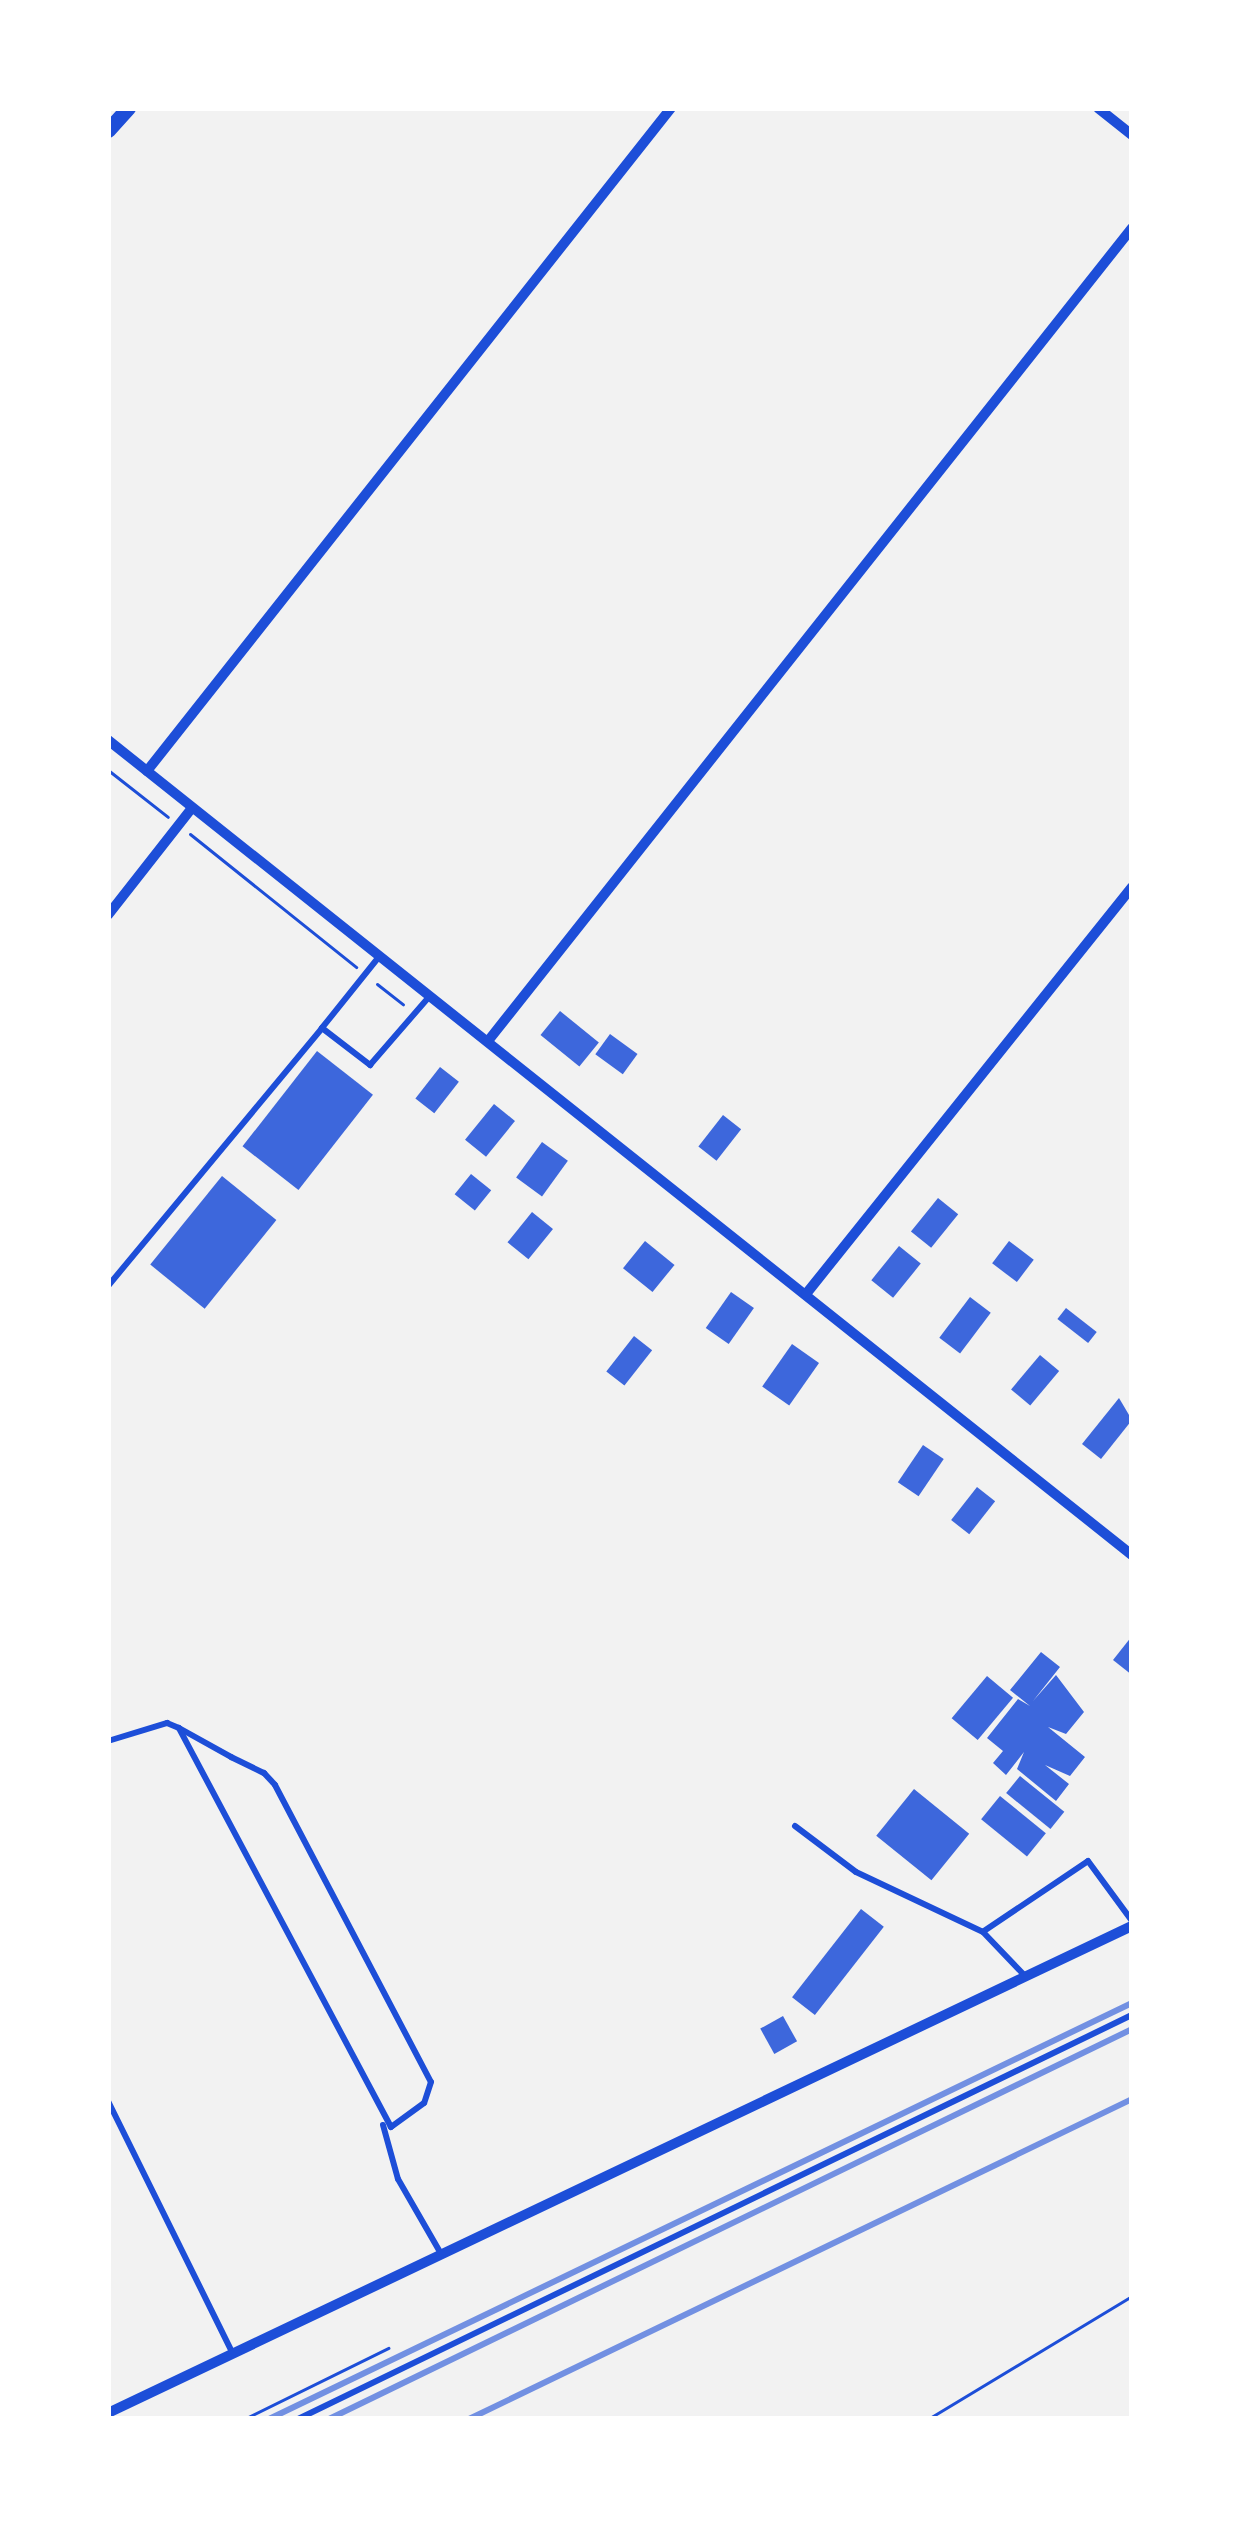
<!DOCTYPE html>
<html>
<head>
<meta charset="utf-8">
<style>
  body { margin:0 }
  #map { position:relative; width:1240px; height:2527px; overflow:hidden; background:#f2f2f2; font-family:"DM Sans",sans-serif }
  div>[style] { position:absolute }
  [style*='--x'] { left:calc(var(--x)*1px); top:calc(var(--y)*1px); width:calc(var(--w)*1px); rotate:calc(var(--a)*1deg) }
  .building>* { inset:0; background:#3d67dc; transform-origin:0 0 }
  .path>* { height:3px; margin:-1.5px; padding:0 1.5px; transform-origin:1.5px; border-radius:1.5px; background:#1d4ed8 }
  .service>* { height:6px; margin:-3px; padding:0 3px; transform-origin:3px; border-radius:3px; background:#1d4ed8 }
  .minor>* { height:10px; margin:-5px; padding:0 5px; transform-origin:5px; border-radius:5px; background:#1d4ed8 }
  .secondary>* { height:15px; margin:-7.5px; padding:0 7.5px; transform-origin:7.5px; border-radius:7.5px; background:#1d4ed8 }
  .rail>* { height:6px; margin:-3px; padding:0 3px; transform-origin:3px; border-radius:3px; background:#7290e2 }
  span { translate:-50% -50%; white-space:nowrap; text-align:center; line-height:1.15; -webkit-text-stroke:9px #fff; paint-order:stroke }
  .frame { position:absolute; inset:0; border:111px solid #fff; pointer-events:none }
</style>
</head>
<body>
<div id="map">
  <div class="building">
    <i style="left:560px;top:1011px;width:50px;height:31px;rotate:39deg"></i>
    <i style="left:610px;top:1034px;width:34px;height:25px;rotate:36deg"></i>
    <i style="left:317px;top:1051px;width:71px;height:121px;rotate:38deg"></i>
    <i style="left:440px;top:1067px;width:24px;height:40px;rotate:38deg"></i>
    <i style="left:494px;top:1104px;width:27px;height:46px;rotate:39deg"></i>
    <i style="left:723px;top:1115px;width:23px;height:40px;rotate:38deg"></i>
    <i style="left:542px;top:1142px;width:32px;height:44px;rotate:36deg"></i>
    <i style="left:471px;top:1174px;width:26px;height:26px;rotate:39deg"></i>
    <i style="left:222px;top:1176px;width:70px;height:114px;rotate:39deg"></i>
    <i style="left:938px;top:1198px;width:26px;height:43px;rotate:39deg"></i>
    <i style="left:532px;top:1212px;width:27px;height:39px;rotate:39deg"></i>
    <i style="left:645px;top:1241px;width:38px;height:35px;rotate:39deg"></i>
    <i style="left:1009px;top:1241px;width:31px;height:28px;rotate:37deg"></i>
    <i style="left:899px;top:1246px;width:28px;height:44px;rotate:39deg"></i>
    <i style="left:731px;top:1292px;width:28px;height:44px;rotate:35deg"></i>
    <i style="left:970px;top:1297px;width:26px;height:51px;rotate:37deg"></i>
    <i style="left:1066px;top:1308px;width:39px;height:14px;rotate:38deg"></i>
    <i style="left:634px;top:1336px;width:23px;height:45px;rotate:38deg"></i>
    <i style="left:792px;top:1344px;width:33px;height:52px;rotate:35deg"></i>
    <i style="left:1040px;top:1355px;width:25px;height:45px;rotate:40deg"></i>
    <i style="clip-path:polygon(1119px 1398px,1132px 1420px,1101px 1459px,1082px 1444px)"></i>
    <i style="left:923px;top:1445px;width:25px;height:45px;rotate:34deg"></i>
    <i style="left:977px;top:1487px;width:23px;height:42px;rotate:38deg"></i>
    <i style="clip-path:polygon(1132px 1636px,1132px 1675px,1113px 1660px)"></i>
    <i style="clip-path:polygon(1041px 1652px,1060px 1667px,1033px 1701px,1056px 1675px,1084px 1712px,1066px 1734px,1048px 1727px,1085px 1757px,1070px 1776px,1045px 1765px,1069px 1784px,1056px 1801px,1017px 1769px,1024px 1752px,1006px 1775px,993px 1763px,1003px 1751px,987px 1738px,1018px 1699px,1030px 1706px,1010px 1690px)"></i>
    <i style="left:987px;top:1676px;width:34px;height:55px;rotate:40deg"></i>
    <i style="left:1020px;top:1776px;width:57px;height:22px;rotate:39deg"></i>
    <i style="left:914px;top:1789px;width:71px;height:60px;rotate:39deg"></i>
    <i style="left:1000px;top:1796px;width:59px;height:30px;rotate:39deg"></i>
    <i style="left:861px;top:1909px;width:29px;height:112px;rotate:38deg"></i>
    <i style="left:783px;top:2016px;width:29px;height:26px;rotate:61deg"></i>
  </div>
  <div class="path">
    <i style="--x:108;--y:770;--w:76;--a:38.1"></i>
    <i style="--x:190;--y:834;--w:213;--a:38.7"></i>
    <i style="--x:377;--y:984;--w:33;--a:38"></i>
    <i style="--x:244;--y:2419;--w:161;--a:-26.2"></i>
    <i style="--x:928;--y:2419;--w:238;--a:-31.1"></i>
  </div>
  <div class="service">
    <i style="--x:378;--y:958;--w:90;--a:128.7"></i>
    <i style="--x:322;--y:1028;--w:61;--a:37.6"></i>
    <i style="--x:370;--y:1065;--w:89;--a:-49.1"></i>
    <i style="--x:108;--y:1286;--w:335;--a:-50.3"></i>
    <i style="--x:108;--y:1741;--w:62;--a:-17"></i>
    <i style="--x:167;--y:1723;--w:13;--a:23"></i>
    <i style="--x:179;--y:1728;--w:60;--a:29.1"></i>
    <i style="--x:231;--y:1757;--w:37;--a:26"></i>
    <i style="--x:264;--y:1773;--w:16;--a:47"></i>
    <i style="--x:275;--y:1785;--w:335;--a:62.3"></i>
    <i style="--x:431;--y:2082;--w:22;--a:108"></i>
    <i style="--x:424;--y:2103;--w:41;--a:144"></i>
    <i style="--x:391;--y:2127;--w:452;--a:-118"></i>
    <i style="--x:795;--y:1826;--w:76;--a:37"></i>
    <i style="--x:856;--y:1872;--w:140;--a:25.3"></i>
    <i style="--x:983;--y:1932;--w:61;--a:46.3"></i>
    <i style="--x:984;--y:1931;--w:125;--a:-33.9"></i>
    <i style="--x:1088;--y:1861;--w:74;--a:53.7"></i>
    <i style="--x:108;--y:2101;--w:282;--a:63.7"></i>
    <i style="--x:383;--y:2125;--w:56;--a:74.5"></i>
    <i style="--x:398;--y:2179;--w:84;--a:60.1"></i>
    <i style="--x:298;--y:2419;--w:927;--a:-25.85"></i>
  </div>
  <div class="minor">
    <i style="--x:1098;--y:108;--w:43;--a:38.5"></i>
    <i style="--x:108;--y:740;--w:1309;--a:38.52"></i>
    <i style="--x:147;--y:771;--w:845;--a:-51.68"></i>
    <i style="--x:108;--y:915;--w:136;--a:-51.9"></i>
    <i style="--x:488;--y:1041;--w:1037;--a:-51.62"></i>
    <i style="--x:806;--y:1294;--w:521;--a:-51.31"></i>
    <i style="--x:108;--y:2413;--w:1134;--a:-25.44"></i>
  </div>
  <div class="secondary">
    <i style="--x:108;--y:130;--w:30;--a:-48"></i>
  </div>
  <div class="rail">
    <i style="--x:269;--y:2419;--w:958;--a:-25.74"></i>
    <i style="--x:329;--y:2419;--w:893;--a:-25.9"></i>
    <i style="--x:469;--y:2419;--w:736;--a:-25.76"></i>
  </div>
  <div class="frame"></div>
</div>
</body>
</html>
